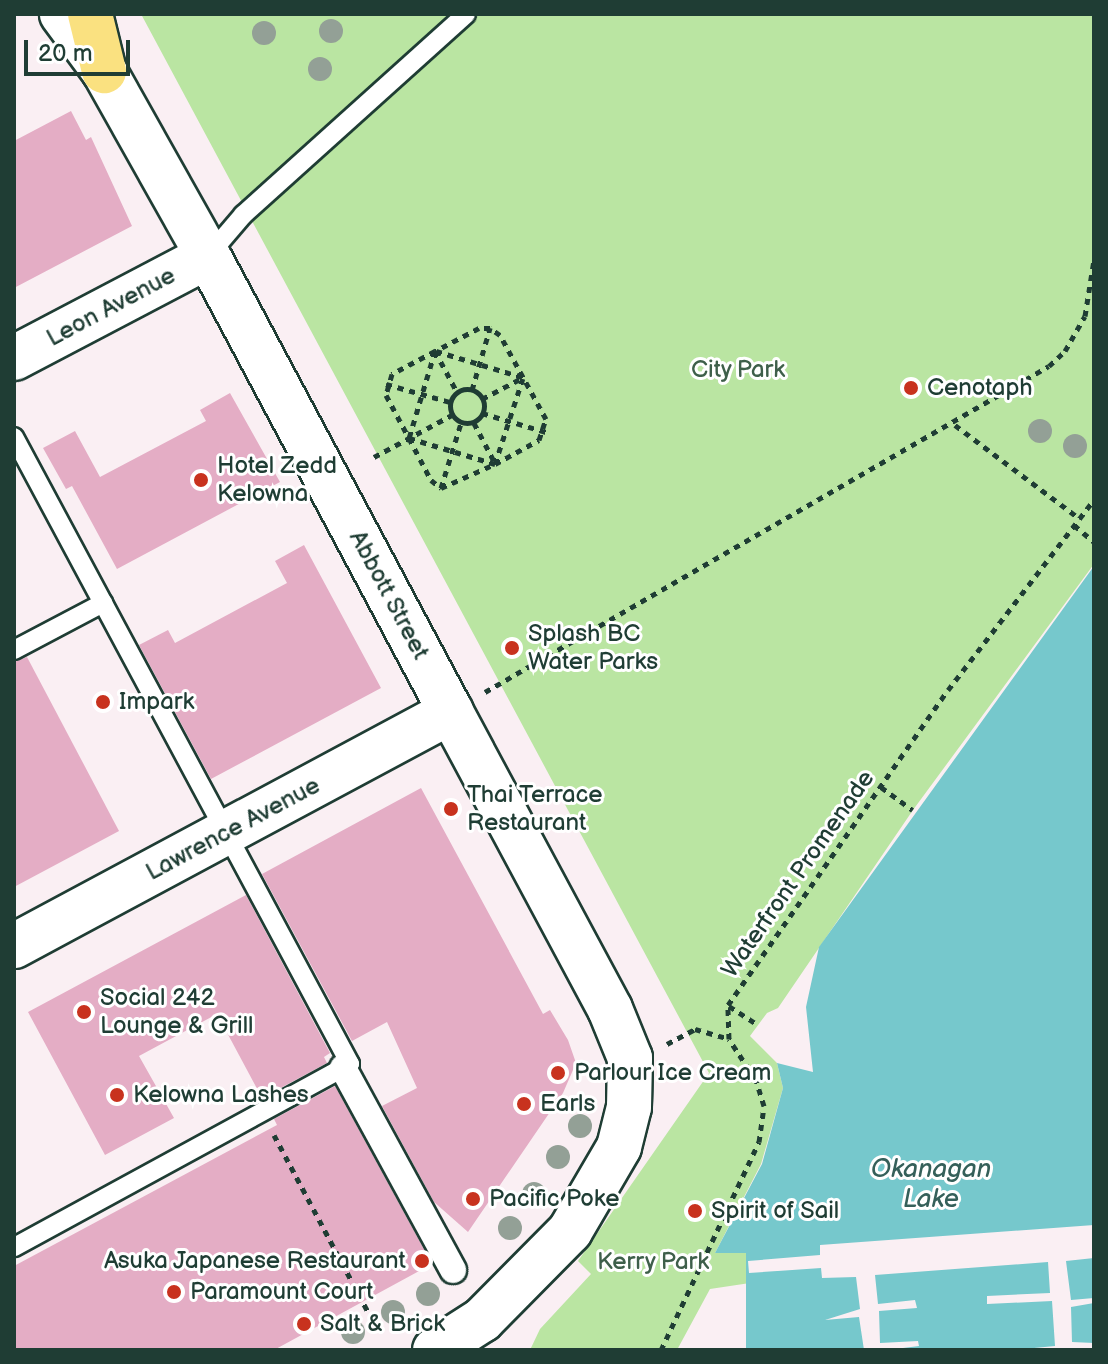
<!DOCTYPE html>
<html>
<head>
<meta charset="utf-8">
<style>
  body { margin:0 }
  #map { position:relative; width:1108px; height:1364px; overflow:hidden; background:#faeff3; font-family:"Balsamiq Sans",sans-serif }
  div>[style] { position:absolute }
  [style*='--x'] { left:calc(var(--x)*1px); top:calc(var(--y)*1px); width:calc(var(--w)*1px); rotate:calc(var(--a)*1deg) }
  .green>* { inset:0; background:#bae5a2 }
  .water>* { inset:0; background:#76c8cc }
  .pier>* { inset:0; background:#faeff3 }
  .building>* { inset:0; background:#e4adc5 }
  .path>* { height:5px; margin-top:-2.5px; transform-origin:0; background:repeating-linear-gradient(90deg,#1f3d34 0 6px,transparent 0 12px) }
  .path>.ring { margin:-2.5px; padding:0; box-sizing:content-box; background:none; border:5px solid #1f3d34; border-radius:50% }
  .roads { filter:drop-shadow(2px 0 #1f3d34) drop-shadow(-2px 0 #1f3d34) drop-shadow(0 2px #1f3d34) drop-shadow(0 -2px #1f3d34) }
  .service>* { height:18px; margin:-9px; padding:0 9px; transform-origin:9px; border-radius:9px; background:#fff }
  .pedestrian>* { height:26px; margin:-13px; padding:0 13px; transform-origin:13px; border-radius:13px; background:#fff }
  .tertiary>* { height:44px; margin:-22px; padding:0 22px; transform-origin:22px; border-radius:22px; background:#fff }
  .secondary>* { height:44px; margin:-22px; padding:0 22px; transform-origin:22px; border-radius:22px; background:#fff }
  .motorway>* { height:44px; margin:-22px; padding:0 22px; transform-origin:22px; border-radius:22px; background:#fae180 }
  .trees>* { width:24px; height:24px; margin:-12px; border-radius:50%; background:#93a096 }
  .dots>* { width:22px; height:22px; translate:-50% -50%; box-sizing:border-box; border:4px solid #fff; border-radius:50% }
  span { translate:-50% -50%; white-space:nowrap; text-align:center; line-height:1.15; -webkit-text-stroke:6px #fff; paint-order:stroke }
  .street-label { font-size:24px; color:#1f3d34 }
  .park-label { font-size:24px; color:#3e5f4a }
  .poi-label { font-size:24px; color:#1f3d34 }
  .left { translate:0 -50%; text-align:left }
  .right { translate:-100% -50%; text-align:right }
  .water-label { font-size:26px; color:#35605a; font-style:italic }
  .frame { position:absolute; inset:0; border:16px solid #1f3d34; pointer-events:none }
  .scale { position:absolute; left:24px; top:40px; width:106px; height:36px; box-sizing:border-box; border:4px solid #1f3d34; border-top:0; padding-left:10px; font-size:24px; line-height:28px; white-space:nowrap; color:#1f3d34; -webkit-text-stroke:6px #fff; paint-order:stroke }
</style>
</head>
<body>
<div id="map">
  <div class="green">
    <i style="clip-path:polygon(141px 14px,1094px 14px,1094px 564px,913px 810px,778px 1008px,767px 1013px,750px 1036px,777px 1063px,783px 1088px,761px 1164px,715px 1253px,746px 1252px,750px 1283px,710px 1289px,677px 1350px,530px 1350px,540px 1329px,591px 1274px,578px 1261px,709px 1073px)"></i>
  </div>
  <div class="water">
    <i style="clip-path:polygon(1094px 566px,1094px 1350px,746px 1350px,746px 1253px,715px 1253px,762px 1164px,783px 1088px,777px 1063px,813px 1072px,806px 1007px,819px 947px)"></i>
  </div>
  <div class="pier">
    <i style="clip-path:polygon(1094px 1225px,1094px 1258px,1066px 1261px,1071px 1300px,1094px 1298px,1094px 1303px,1071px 1307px,1072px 1342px,1094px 1343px,1094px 1348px,1014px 1350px,1055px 1346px,1052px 1301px,987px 1304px,987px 1296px,1050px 1293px,1048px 1262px,875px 1275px,878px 1304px,915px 1300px,917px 1308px,879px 1311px,880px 1343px,918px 1341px,919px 1346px,887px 1350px,864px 1350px,859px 1317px,825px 1320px,860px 1309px,856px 1277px,822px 1278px,821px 1268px,749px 1273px,748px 1261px,820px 1255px,820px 1245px)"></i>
  </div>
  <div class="building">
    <i style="clip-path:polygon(71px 111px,86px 140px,91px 137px,132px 226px,14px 288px,14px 141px)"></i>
    <i style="clip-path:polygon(230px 393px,280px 482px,117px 569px,72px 486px,66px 489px,43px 448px,75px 431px,100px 477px,206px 421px,200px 410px)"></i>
    <i style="clip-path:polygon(304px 545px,381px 688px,211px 779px,139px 645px,168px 630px,175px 643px,287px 583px,275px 561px)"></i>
    <i style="clip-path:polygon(27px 657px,119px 831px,14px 887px,14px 662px)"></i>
    <i style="clip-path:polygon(421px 788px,543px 1014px,550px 1010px,568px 1040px,576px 1063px,563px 1093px,468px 1232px,434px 1202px,382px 1106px,417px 1088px,387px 1022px,352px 1041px,262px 874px)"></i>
    <i style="clip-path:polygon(246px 895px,330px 1053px,324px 1057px,327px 1063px,262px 1098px,217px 1014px,139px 1056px,174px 1118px,105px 1155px,28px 1012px)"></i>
    <i style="clip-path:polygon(335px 1086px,432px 1264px,274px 1350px,14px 1350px,14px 1266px,277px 1125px,274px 1119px)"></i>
  </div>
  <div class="path">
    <i style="--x:435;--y:351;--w:91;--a:106.6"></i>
    <i style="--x:409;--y:438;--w:90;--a:16.8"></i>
    <i style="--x:495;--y:464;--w:50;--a:-28.6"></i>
    <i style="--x:539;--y:440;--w:22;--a:-72"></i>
    <i style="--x:546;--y:419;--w:96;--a:-118.7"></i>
    <i style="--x:500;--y:335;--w:12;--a:-145"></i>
    <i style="--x:490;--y:328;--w:11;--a:180"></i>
    <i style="--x:479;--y:328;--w:50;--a:152.4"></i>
    <i style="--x:435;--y:351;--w:49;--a:151.9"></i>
    <i style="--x:392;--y:374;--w:22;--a:106"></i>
    <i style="--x:386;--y:395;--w:49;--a:61.9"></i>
    <i style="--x:409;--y:438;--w:47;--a:62.4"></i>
    <i style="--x:431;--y:480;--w:13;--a:39"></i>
    <i style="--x:441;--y:488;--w:59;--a:-24"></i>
    <i style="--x:495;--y:464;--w:90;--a:-72"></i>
    <i style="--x:435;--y:351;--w:47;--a:61.8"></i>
    <i style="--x:436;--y:351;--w:90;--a:16.8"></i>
    <i style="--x:386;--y:384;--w:66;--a:15.7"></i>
    <i class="ring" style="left:450px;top:389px;width:29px;height:29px"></i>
    <i style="--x:472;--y:390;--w:65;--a:-73.8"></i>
    <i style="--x:482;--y:399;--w:45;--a:-27.7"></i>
    <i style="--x:482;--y:413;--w:67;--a:16.5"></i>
    <i style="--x:474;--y:423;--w:45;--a:62.3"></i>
    <i style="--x:955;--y:425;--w:156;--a:36.9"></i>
    <i style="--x:374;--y:457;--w:89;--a:-28.3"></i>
    <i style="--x:441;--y:488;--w:68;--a:-72.9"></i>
    <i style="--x:1074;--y:525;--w:26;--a:40"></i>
    <i style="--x:485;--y:692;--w:651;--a:-30.03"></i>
    <i style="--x:1049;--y:366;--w:22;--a:-43"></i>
    <i style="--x:1065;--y:351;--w:40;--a:-60.3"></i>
    <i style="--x:1085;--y:316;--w:57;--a:-80.9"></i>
    <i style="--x:881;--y:787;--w:39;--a:36"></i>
    <i style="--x:729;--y:1006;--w:35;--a:33"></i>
    <i style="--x:667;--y:1044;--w:32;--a:-28"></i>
    <i style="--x:695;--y:1029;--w:35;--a:16"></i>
    <i style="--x:274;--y:1135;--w:203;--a:62"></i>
    <i style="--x:661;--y:1350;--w:230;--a:-64.8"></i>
    <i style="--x:759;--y:1142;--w:36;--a:-82"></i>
    <i style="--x:764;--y:1106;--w:27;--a:-107"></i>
    <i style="--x:756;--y:1080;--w:49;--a:-123.4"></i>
    <i style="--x:729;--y:1039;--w:34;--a:-92"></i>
    <i style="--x:728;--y:1005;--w:384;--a:-55.1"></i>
    <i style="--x:948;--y:690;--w:240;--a:-52.5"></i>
  </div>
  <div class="roads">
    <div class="service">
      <i style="--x:208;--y:256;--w:54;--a:-49.5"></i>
      <i style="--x:243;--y:215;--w:300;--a:-42"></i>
      <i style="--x:14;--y:437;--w:711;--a:61.81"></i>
      <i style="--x:350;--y:1064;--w:383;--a:151.4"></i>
      <i style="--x:14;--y:650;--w:101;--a:-27.8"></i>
    </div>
    <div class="pedestrian">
      <i style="--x:343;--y:1068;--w:230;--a:61.4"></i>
    </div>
    <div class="tertiary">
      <i style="--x:435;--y:1350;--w:56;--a:-32.6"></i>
      <i style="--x:482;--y:1320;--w:125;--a:-45.3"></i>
      <i style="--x:570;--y:1231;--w:97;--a:-59.7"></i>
      <i style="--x:619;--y:1147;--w:41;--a:-76"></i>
      <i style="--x:629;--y:1107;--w:49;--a:-88.8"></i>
      <i style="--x:630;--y:1058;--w:53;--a:-112.2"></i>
      <i style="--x:610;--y:1009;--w:337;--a:-118.2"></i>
    </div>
    <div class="secondary">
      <i style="--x:14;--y:358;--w:219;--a:-27.7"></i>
      <i style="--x:14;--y:946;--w:496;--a:-28.2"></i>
      <i style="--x:451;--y:712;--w:517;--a:-118.05"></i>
      <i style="--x:208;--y:256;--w:212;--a:-119.3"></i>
      <i style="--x:104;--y:71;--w:71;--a:-126.4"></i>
    </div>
    <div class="motorway">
      <i style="--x:90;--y:14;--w:59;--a:76.2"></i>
    </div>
  </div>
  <div class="trees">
    <i style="left:331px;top:31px"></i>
    <i style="left:264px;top:33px"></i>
    <i style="left:320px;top:69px"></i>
    <i style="left:1040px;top:431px"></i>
    <i style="left:1075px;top:446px"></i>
    <i style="left:580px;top:1126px"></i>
    <i style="left:558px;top:1157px"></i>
    <i style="left:534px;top:1194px"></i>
    <i style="left:510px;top:1228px"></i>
    <i style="left:428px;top:1294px"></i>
    <i style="left:393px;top:1312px"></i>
    <i style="left:353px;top:1332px"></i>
  </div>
  <div class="dots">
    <i style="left:911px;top:388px;background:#c8321e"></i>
    <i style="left:201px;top:480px;background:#c8321e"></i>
    <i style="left:512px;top:648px;background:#c8321e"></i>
    <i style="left:103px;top:702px;background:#c8321e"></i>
    <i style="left:451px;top:809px;background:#c8321e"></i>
    <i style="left:84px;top:1012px;background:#c8321e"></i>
    <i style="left:558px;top:1073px;background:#c8321e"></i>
    <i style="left:117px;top:1095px;background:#c8321e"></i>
    <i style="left:524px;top:1104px;background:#c8321e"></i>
    <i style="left:473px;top:1199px;background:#c8321e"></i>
    <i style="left:695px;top:1211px;background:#c8321e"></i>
    <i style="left:422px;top:1261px;background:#c8321e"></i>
    <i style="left:174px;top:1292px;background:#c8321e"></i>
    <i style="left:304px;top:1324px;background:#c8321e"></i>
  </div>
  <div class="street-label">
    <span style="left:111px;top:307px;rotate:-28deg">Leon Avenue</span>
    <span style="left:389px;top:595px;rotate:62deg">Abbott Street</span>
    <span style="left:233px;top:829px;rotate:-28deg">Lawrence Avenue</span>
    <span style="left:798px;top:874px;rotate:-55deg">Waterfront Promenade</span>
  </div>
  <div class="park-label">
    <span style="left:738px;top:370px">City Park</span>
    <span style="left:653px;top:1262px">Kerry Park</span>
  </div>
  <div class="poi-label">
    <span class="left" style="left:927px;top:388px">Cenotaph</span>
    <span class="left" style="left:217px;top:480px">Hotel Zedd<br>Kelowna</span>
    <span class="left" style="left:528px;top:648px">Splash BC<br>Water Parks</span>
    <span class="left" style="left:119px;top:702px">Impark</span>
    <span class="left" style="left:467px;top:809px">Thai Terrace<br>Restaurant</span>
    <span class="left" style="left:100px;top:1012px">Social 242<br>Lounge &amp; Grill</span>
    <span class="left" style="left:574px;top:1073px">Parlour Ice Cream</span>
    <span class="left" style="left:133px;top:1095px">Kelowna Lashes</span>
    <span class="left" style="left:540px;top:1104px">Earls</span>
    <span class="left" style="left:489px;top:1199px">Pacific Poke</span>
    <span class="left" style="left:711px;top:1211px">Spirit of Sail</span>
    <span class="right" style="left:406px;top:1261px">Asuka Japanese Restaurant</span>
    <span class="left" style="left:190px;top:1292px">Paramount Court</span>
    <span class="left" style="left:320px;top:1324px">Salt &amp; Brick</span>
  </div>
  <div class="water-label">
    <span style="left:931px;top:1185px">Okanagan<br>Lake</span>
  </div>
  <div class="frame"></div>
  <div class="scale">20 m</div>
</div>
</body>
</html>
